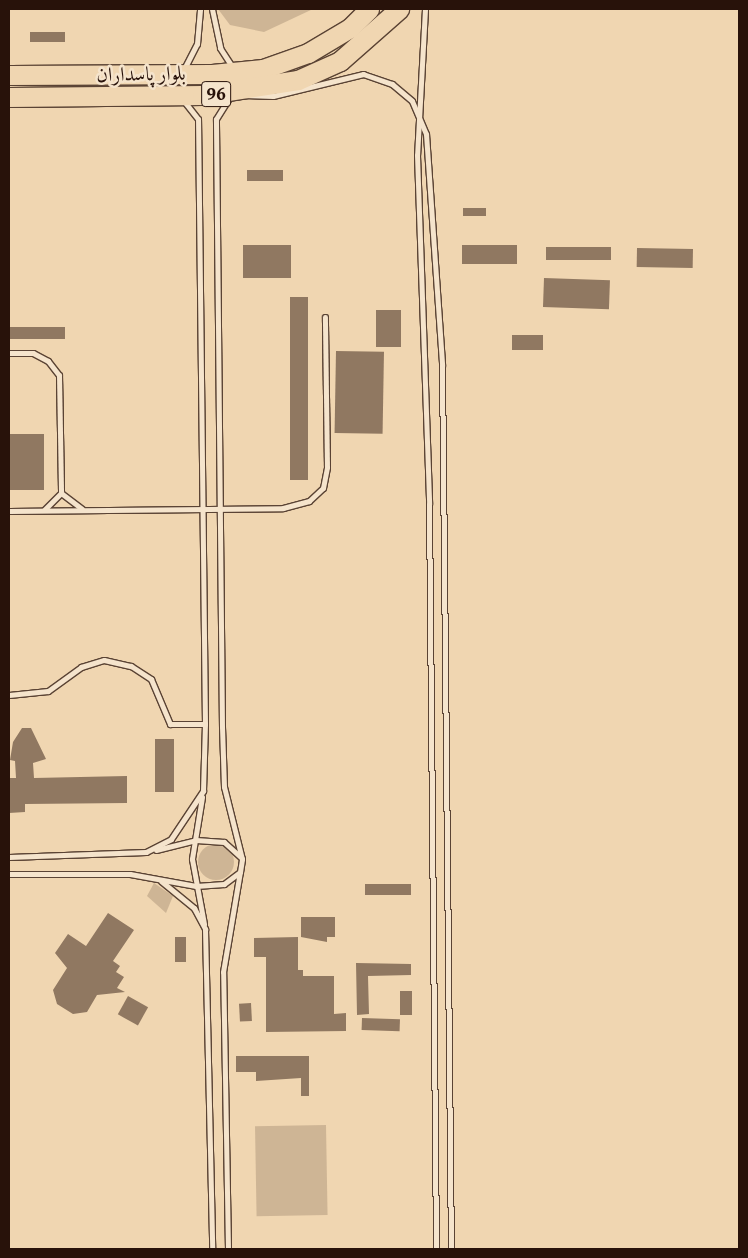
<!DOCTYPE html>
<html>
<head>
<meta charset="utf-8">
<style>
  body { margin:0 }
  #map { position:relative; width:748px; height:1258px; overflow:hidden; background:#f0d6b1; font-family:"Gentium Book Plus",Amiri,serif }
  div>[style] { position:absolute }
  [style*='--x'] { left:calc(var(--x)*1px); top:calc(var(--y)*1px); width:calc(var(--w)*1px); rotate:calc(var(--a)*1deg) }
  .green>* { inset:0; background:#ceb595; transform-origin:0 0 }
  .round { border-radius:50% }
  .building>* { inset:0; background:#907861; transform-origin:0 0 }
  .roads { filter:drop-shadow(1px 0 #5a4334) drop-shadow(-1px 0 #5a4334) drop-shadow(0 1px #5a4334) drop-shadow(0 -1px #5a4334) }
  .lane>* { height:5px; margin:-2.5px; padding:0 2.5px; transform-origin:2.5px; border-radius:2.5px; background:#f5e4cc }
  .highway>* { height:19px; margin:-9.5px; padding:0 9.5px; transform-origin:9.5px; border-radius:9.5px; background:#f0d6b1 }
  span { translate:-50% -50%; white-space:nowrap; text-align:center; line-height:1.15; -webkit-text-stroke:5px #f5e4cc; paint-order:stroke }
  .shield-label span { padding:1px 4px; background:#f5e4cc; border:1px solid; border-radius:4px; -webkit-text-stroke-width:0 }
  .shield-label { font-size:19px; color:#28120a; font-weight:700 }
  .street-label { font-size:20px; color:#28120a }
  .frame { position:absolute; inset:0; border:10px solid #28120a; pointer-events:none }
</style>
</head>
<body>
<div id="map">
  <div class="green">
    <i style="clip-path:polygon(218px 9px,313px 9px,264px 32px,230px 25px)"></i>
    <i class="round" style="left:198px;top:844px;width:36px;height:36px"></i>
    <i style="clip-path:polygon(154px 883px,173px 896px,166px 913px,147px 896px)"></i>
    <i style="left:326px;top:1125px;width:90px;height:71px;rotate:89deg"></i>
  </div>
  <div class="building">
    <i style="left:30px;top:32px;width:35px;height:10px"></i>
    <i style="left:247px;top:170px;width:36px;height:11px"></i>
    <i style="left:463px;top:208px;width:23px;height:8px"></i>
    <i style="left:291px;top:245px;width:33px;height:48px;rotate:90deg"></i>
    <i style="left:462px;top:245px;width:55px;height:19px"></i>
    <i style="left:546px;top:247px;width:65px;height:13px"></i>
    <i style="left:637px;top:248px;width:56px;height:19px;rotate:1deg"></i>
    <i style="left:544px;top:278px;width:66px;height:29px;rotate:2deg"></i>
    <i style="left:290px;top:297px;width:18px;height:183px"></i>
    <i style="left:376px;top:310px;width:25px;height:37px"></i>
    <i style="left:65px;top:327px;width:12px;height:56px;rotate:90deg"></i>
    <i style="left:512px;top:335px;width:31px;height:15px"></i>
    <i style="left:336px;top:351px;width:48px;height:82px;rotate:1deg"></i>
    <i style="left:9px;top:434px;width:35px;height:56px"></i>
    <i style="clip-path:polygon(22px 728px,31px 728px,46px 759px,33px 763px,34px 778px,127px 776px,127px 803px,25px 804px,25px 812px,9px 813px,9px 778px,16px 778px,15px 761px,10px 760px,13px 742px)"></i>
    <i style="left:155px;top:739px;width:19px;height:53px"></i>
    <i style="left:365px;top:884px;width:46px;height:11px"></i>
    <i style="clip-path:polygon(108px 913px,134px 930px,113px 961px,120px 966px,116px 972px,124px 977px,117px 988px,125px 992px,97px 995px,87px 1012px,73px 1014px,57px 1004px,53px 990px,67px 968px,55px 953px,68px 934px,86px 946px)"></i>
    <i style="clip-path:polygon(301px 917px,335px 917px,335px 937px,327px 937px,327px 942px,301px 937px)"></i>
    <i style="left:175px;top:937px;width:11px;height:25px"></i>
    <i style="clip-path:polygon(298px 937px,298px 970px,303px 970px,303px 976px,334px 976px,334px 1014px,346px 1013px,346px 1031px,266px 1032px,266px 957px,254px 957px,254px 938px)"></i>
    <i style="clip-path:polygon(356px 963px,411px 964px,411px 975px,368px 976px,369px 1014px,357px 1015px)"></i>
    <i style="left:400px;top:991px;width:12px;height:24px"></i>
    <i style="left:128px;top:996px;width:23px;height:21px;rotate:29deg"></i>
    <i style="left:251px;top:1003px;width:18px;height:12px;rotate:87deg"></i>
    <i style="left:362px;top:1018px;width:38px;height:12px;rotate:2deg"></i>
    <i style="clip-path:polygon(236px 1056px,309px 1056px,309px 1096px,301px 1096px,301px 1078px,256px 1081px,256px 1072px,236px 1072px)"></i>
  </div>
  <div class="roads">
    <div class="lane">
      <i style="--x:212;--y:9;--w:40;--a:78"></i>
      <i style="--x:220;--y:48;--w:24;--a:57"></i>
      <i style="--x:425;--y:9;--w:146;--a:93.1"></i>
      <i style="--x:417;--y:155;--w:349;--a:88"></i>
      <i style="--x:429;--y:504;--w:745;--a:89.46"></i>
      <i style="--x:184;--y:69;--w:28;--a:-63"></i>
      <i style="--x:197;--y:44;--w:35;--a:-85"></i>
      <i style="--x:244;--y:95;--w:29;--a:2"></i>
      <i style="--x:273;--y:96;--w:93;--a:-13.7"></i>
      <i style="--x:363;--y:74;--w:31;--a:19"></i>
      <i style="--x:392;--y:84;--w:26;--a:40"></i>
      <i style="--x:412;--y:101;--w:36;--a:67"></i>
      <i style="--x:426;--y:134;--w:232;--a:86"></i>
      <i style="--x:442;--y:365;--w:884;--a:89.42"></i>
      <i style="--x:9;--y:353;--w:24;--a:0"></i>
      <i style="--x:33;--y:353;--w:17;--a:28"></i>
      <i style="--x:48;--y:361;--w:18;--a:52"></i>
      <i style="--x:59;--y:375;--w:118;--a:89"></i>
      <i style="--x:61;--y:493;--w:24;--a:135"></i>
      <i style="--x:61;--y:493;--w:26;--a:37"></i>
      <i style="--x:9;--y:511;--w:274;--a:-0.6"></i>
      <i style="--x:283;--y:508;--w:27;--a:-15"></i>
      <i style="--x:309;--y:501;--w:19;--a:-43"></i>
      <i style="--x:323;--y:488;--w:21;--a:-79"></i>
      <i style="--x:327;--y:467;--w:150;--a:-90.8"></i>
      <i style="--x:9;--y:695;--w:39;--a:-6"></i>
      <i style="--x:48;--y:691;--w:41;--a:-36"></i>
      <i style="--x:81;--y:667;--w:24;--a:-17"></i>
      <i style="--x:104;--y:660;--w:28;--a:13"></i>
      <i style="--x:131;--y:666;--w:24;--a:33"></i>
      <i style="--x:151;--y:679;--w:49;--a:67.1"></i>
      <i style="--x:170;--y:724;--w:35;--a:0"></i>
      <i style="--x:205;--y:724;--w:605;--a:-90.66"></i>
      <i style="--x:198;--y:119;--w:24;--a:-128"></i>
      <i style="--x:202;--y:797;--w:63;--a:99.2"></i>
      <i style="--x:192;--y:859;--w:66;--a:79.5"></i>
      <i style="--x:156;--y:850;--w:41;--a:-14"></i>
      <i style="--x:196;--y:840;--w:28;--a:4"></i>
      <i style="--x:224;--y:842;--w:24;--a:42"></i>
      <i style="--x:9;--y:857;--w:137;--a:-2.1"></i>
      <i style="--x:146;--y:852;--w:28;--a:-27"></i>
      <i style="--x:171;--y:839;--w:58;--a:-56.3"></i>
      <i style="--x:203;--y:791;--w:67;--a:-88.3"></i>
      <i style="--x:9;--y:874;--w:121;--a:0"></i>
      <i style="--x:130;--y:874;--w:67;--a:10.3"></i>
      <i style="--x:196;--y:886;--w:28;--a:-4"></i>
      <i style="--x:224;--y:884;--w:20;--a:-37"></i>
      <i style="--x:240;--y:872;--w:13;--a:-81"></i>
      <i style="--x:242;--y:859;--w:74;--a:-104"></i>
      <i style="--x:224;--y:787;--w:60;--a:-91.9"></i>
      <i style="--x:222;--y:727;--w:608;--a:-90.57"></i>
      <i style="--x:216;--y:119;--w:26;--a:-58"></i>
      <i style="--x:161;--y:881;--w:43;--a:39.3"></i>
      <i style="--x:194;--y:908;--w:24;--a:62"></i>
      <i style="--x:205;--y:929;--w:320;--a:88.7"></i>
      <i style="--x:228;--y:1249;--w:277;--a:-91"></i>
      <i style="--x:223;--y:972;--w:101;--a:-80.4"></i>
    </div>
    <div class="highway">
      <i style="--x:9;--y:75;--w:203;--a:-0.3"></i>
      <i style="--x:212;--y:74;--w:51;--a:-5.6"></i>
      <i style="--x:263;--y:69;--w:48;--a:-19.6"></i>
      <i style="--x:308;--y:53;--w:49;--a:-30.8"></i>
      <i style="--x:350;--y:28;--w:27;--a:-45"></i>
      <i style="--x:9;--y:97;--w:193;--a:-0.6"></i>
      <i style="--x:202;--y:95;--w:97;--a:-8.9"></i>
      <i style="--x:298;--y:80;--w:46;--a:-24.3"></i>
      <i style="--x:340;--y:61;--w:79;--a:-41.4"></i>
    </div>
  </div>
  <div class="shield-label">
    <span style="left:216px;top:94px">96</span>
  </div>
  <div class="street-label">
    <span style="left:141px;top:73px;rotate:-1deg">بلوار پاسداران</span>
  </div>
  <div class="frame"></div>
</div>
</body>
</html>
